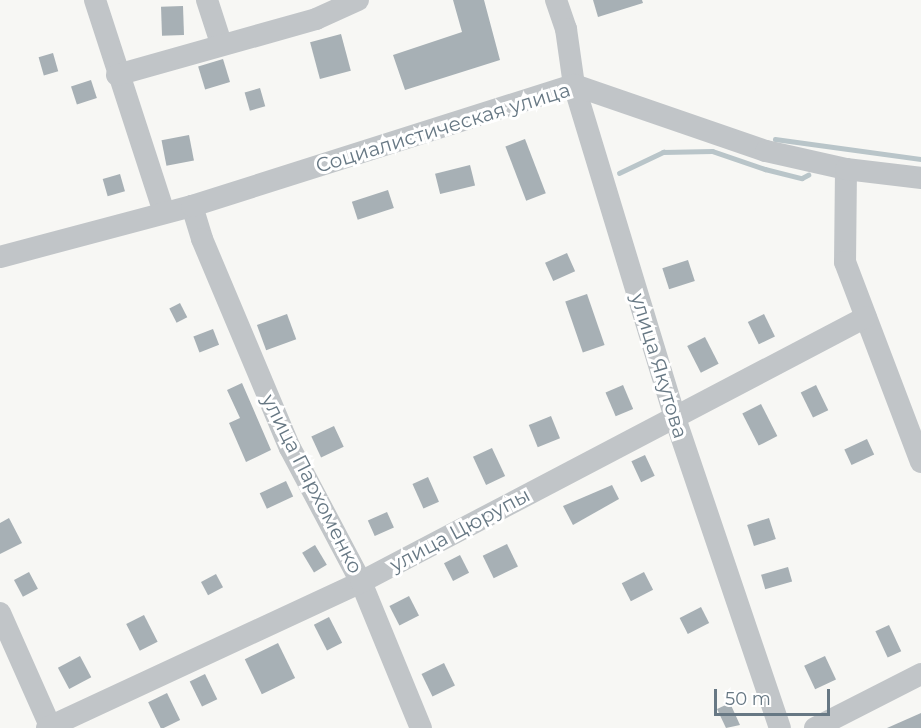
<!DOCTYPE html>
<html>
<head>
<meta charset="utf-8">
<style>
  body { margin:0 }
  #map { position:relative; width:921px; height:728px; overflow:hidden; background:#f7f7f4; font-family:Montserrat,sans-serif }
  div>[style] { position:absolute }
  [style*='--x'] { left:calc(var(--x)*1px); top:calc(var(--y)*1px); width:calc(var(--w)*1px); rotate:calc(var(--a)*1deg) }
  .stream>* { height:4.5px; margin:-2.25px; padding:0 2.25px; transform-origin:2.25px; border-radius:2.25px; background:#b9c5c9 }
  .building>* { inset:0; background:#a7b0b5; transform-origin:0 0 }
  .minor>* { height:22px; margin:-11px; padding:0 11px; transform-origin:11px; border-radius:11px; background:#c1c5c8 }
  span { translate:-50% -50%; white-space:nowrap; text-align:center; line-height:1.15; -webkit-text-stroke:6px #fff; paint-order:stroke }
  .street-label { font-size:20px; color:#677884 }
  .scale { position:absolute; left:714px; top:689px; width:116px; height:27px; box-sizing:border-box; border:3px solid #677884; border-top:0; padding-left:8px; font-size:18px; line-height:21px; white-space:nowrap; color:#677884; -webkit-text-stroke:4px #fff; paint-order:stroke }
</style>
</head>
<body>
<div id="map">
  <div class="stream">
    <i style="--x:775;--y:139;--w:147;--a:7.8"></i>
    <i style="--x:619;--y:173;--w:49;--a:-25.5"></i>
    <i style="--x:663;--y:152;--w:49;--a:-1.2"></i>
    <i style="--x:712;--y:151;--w:56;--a:18.8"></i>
    <i style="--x:765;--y:169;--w:38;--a:14"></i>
    <i style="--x:802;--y:178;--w:7;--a:-27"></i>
  </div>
  <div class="building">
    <i style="clip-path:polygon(453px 0,484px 0,500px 60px,405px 90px,393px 55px,462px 32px)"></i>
    <i style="clip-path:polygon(593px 0,642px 0,643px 3px,598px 17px)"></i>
    <i style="left:183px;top:6px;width:29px;height:22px;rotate:88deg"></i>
    <i style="left:341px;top:34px;width:38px;height:32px;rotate:75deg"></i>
    <i style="left:53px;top:53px;width:19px;height:15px;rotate:74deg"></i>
    <i style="left:223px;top:59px;width:24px;height:26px;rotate:73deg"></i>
    <i style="left:91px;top:80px;width:19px;height:21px;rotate:72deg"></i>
    <i style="left:260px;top:88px;width:19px;height:16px;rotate:74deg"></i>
    <i style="left:189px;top:135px;width:26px;height:28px;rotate:79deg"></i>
    <i style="left:525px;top:139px;width:58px;height:21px;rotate:69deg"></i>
    <i style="left:470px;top:165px;width:21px;height:36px;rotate:76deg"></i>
    <i style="left:120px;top:174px;width:18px;height:18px;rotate:74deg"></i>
    <i style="left:388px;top:190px;width:19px;height:38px;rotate:72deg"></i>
    <i style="left:567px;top:253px;width:20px;height:24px;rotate:66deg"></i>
    <i style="left:688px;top:260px;width:22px;height:27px;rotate:72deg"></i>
    <i style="left:587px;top:294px;width:54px;height:23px;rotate:71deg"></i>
    <i style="left:180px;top:303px;width:16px;height:12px;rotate:63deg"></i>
    <i style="left:287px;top:314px;width:27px;height:32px;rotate:70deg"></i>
    <i style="left:764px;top:314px;width:25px;height:18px;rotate:64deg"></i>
    <i style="left:213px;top:329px;width:17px;height:21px;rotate:69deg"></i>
    <i style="left:705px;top:337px;width:30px;height:20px;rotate:63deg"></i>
    <i style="clip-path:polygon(242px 383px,271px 450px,246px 462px,229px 423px,240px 418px,227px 390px)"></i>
    <i style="left:623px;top:385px;width:26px;height:19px;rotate:67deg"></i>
    <i style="left:816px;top:385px;width:28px;height:17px;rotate:64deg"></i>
    <i style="left:761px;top:404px;width:36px;height:21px;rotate:63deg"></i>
    <i style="left:551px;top:416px;width:24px;height:24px;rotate:68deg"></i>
    <i style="left:334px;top:426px;width:23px;height:25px;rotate:65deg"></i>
    <i style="left:867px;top:439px;width:17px;height:25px;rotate:65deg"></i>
    <i style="left:492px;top:448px;width:31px;height:21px;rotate:65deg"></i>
    <i style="left:645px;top:455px;width:23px;height:15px;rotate:65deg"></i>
    <i style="left:428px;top:477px;width:27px;height:17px;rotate:66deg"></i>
    <i style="left:286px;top:481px;width:17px;height:29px;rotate:65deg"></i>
    <i style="clip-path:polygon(612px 485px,619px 499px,573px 525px,563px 506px)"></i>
    <i style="left:387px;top:512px;width:17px;height:21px;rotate:66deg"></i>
    <i style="clip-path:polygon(9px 518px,22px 543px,0 554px,0 523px)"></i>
    <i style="left:769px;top:518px;width:22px;height:23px;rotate:72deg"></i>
    <i style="left:507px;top:544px;width:25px;height:27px;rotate:64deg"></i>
    <i style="left:315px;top:545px;width:23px;height:15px;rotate:59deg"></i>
    <i style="left:460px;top:555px;width:20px;height:18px;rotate:63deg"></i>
    <i style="left:788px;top:567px;width:15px;height:28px;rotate:74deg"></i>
    <i style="left:29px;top:572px;width:19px;height:17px;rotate:62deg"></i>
    <i style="left:644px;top:572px;width:20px;height:25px;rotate:63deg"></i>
    <i style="left:216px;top:574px;width:15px;height:17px;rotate:62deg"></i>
    <i style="left:409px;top:596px;width:22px;height:22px;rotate:63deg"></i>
    <i style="left:701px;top:607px;width:18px;height:24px;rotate:63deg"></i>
    <i style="left:144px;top:615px;width:30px;height:20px;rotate:63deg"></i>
    <i style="left:329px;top:617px;width:29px;height:17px;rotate:63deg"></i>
    <i style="left:889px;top:625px;width:29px;height:15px;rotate:65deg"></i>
    <i style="left:278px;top:643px;width:39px;height:37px;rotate:64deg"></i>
    <i style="left:80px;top:656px;width:24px;height:25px;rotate:62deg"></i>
    <i style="left:825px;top:656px;width:26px;height:23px;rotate:65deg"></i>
    <i style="left:444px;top:663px;width:25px;height:25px;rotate:64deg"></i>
    <i style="left:205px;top:674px;width:28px;height:17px;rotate:64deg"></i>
    <i style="left:167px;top:693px;width:30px;height:21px;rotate:64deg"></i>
    <i style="clip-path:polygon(730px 703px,740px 725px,726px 728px,717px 709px)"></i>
    <i style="clip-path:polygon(921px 713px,921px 728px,887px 728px)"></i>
  </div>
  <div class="minor">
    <i style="--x:95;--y:0;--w:223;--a:72"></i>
    <i style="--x:207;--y:0;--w:45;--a:72"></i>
    <i style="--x:556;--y:0;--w:31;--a:71"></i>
    <i style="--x:566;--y:29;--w:57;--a:81.9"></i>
    <i style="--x:574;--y:85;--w:348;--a:73.1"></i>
    <i style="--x:675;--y:418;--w:327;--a:71.3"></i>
    <i style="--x:117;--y:75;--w:207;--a:-15.7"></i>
    <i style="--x:316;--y:19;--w:46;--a:-24.3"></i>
    <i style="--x:846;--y:169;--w:93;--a:90.6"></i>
    <i style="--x:845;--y:262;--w:214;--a:69.2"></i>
    <i style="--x:192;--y:206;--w:34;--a:73"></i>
    <i style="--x:202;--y:239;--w:227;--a:67.2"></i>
    <i style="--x:290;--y:448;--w:152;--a:62.1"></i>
    <i style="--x:361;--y:582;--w:158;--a:67.7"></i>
    <i style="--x:0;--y:257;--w:199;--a:-14.9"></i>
    <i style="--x:192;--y:206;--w:401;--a:-17.6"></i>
    <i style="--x:574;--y:85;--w:203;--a:19"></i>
    <i style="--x:766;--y:151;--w:82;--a:12.7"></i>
    <i style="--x:846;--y:169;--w:76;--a:6.8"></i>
    <i style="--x:0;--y:613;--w:126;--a:66.1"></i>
    <i style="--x:47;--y:728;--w:346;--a:-24.9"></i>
    <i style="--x:361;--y:582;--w:570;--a:-27.69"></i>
    <i style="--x:815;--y:728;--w:119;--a:-27"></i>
  </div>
  <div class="street-label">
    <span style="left:443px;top:128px;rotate:-17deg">Социалистическая улица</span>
    <span style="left:659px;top:366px;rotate:73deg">улица Якутова</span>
    <span style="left:312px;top:484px;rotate:63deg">улица Пархоменко</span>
    <span style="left:460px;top:530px;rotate:-28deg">улица Цюрупы</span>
  </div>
  <div class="scale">50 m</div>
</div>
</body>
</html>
